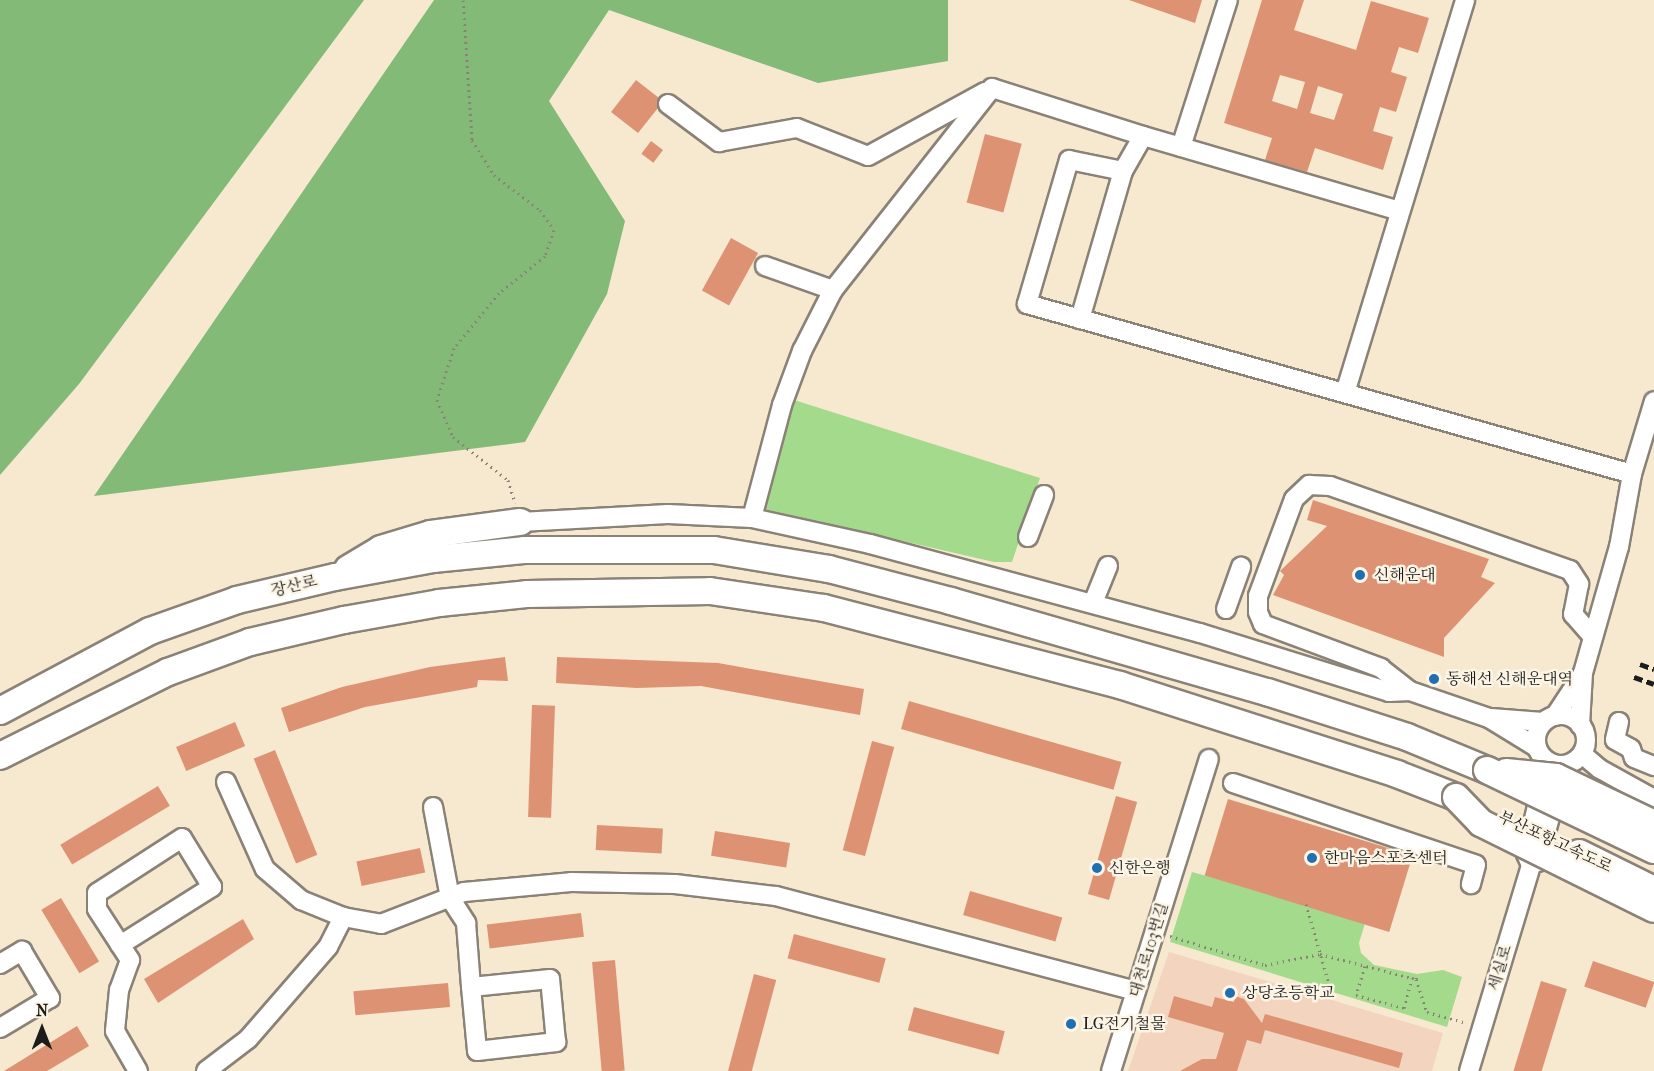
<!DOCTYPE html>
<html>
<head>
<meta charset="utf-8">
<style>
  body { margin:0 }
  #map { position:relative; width:1654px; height:1071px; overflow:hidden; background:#f7e8d0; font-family:"IM FELL French Canon","Noto Serif KR",serif }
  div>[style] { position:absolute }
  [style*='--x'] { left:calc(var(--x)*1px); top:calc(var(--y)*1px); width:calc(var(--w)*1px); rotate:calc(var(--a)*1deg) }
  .built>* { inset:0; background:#f3d4bf }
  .green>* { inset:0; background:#a4da8b }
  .forest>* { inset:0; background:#83ba77 }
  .building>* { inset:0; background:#dd9373; transform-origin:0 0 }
  .path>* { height:3px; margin-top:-1.5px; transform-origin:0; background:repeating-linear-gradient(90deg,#8a8276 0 1.5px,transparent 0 6px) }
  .roads { filter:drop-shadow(2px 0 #8a8276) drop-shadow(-2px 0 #8a8276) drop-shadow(0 2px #8a8276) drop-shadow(0 -2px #8a8276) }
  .minor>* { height:18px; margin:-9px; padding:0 9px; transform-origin:9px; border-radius:9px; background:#fff }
  .minor>.ring { margin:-9px; padding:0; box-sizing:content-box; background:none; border:18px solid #fff; border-radius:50% }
  .highway>* { height:26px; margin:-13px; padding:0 13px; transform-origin:13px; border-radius:13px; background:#fff }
  .rail>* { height:4.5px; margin-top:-2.25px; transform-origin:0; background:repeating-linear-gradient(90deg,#1c1c1c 0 9px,transparent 0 13.5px) }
  .bridges { filter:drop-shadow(2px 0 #8a8276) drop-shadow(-2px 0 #8a8276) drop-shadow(0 2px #8a8276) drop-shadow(0 -2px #8a8276) }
  .highway-bridge>* { height:26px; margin:-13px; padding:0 13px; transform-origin:13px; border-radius:13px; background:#fff }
  .dots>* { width:16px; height:16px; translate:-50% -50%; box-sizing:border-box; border:3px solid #fcf5e5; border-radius:50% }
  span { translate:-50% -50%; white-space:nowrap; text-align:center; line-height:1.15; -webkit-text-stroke:5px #fcf5e5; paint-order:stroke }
  .poi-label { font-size:16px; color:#1c1c1c }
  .left { translate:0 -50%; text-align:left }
  .street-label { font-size:16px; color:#1c1c1c }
  .north { position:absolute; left:12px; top:999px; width:60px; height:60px; -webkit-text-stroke:4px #fcf5e5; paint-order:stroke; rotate:0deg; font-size:16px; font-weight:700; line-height:24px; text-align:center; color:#1c1c1c }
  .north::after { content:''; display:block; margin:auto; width:21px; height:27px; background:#1c1c1c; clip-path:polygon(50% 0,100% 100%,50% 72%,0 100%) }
</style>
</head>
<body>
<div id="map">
  <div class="built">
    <i style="clip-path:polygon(1169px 952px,1443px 1033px,1432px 1071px,1128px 1071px)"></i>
  </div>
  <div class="green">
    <i style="clip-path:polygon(791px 399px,1040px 478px,1012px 562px,994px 562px,764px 509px,773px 453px)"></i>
    <i style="clip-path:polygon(1192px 872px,1366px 920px,1359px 943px,1361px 953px,1374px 965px,1417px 974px,1443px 970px,1462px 977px,1447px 1027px,1170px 942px)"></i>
  </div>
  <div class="forest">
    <i style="clip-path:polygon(0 0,364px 0,79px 384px,0 475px)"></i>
    <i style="clip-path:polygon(434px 0,948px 0,948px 61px,818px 83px,609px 10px,549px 101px,625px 221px,607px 294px,525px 442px,94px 496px)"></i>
  </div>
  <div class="building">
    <i style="clip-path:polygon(1129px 0,1202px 0,1195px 23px)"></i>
    <i style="clip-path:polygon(evenodd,1262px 0,1304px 0,1294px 30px,1356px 50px,1371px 1px,1429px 18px,1418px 53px,1399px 47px,1391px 72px,1407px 77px,1396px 112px,1380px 107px,1373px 131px,1393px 137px,1383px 170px,1315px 148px,1307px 172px,1265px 160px,1272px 138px,1224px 123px,1262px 0,1280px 75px,1305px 82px,1297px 109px,1272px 101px,1280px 75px,1262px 0,1318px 86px,1343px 94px,1334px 120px,1310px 113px,1318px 86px)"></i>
    <i style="clip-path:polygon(636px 80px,659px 98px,658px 108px,638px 133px,611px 112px)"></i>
    <i style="left:985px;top:134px;width:38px;height:71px;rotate:15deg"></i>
    <i style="left:651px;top:141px;width:15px;height:16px;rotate:37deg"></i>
    <i style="left:731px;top:238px;width:31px;height:60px;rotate:29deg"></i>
    <i style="clip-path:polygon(1313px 500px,1489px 559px,1481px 577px,1495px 583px,1444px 638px,1444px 657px,1273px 595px,1284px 575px,1280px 571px,1327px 526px,1307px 520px)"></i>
    <i style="clip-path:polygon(505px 657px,508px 681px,478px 680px,477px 687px,365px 707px,289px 732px,281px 708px,342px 687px,430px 667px)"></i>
    <i style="clip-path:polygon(557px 657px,718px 663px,864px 689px,860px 715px,701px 686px,637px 688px,556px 683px)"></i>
    <i style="left:909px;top:701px;width:221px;height:29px;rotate:16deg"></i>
    <i style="left:532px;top:705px;width:23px;height:112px;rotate:2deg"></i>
    <i style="left:235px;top:722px;width:26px;height:64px;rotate:67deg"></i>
    <i style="left:872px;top:741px;width:23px;height:113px;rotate:15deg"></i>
    <i style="left:275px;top:750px;width:113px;height:23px;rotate:68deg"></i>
    <i style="left:158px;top:786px;width:23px;height:114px;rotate:59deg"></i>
    <i style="left:1116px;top:796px;width:22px;height:102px;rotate:16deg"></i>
    <i style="left:1228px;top:799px;width:193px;height:80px;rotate:17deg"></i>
    <i style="left:597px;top:825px;width:66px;height:25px;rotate:3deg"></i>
    <i style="left:715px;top:831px;width:76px;height:25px;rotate:9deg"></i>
    <i style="left:420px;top:848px;width:25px;height:65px;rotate:78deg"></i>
    <i style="left:970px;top:891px;width:96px;height:25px;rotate:16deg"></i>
    <i style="left:61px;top:898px;width:74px;height:23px;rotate:59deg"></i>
    <i style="left:581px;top:913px;width:24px;height:95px;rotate:83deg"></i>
    <i style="clip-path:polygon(243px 919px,254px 939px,158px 1003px,144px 979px)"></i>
    <i style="left:794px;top:934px;width:95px;height:25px;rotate:15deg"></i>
    <i style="left:615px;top:960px;width:111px;height:23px;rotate:85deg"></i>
    <i style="left:1593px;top:961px;width:65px;height:27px;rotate:19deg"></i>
    <i style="left:754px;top:974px;width:23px;height:101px;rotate:15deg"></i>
    <i style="left:1541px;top:981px;width:27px;height:94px;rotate:17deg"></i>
    <i style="left:448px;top:983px;width:24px;height:95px;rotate:85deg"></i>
    <i style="clip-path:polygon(1174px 996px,1212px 1007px,1215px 997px,1234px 1002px,1235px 996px,1244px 999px,1262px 1023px,1265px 1014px,1403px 1053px,1399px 1068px,1265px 1030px,1261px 1044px,1247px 1040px,1237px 1071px,1180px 1071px,1202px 1059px,1216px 1059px,1224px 1033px,1168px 1017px)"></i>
    <i style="left:914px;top:1007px;width:94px;height:24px;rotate:15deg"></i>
    <i style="clip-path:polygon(77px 1026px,89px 1046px,47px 1071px,4px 1071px)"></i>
  </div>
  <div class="path">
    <i style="--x:463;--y:0;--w:140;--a:86.3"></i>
    <i style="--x:472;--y:140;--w:41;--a:57.8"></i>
    <i style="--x:494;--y:175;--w:58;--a:37.3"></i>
    <i style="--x:540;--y:210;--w:24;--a:55"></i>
    <i style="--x:554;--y:230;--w:28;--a:109"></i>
    <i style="--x:545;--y:256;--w:59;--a:141.2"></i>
    <i style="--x:499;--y:293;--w:71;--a:129.3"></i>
    <i style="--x:454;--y:348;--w:55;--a:108.1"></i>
    <i style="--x:437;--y:400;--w:40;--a:66.6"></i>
    <i style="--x:453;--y:437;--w:70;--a:38"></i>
    <i style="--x:508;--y:480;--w:24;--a:73"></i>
    <i style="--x:1306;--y:904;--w:83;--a:74"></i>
    <i style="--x:1170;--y:936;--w:99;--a:17"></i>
    <i style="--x:1265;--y:965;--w:56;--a:-11.3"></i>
    <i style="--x:1320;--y:954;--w:95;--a:14.6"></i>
    <i style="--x:1412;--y:978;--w:4;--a:14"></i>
    <i style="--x:1416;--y:979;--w:5;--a:-79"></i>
    <i style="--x:1365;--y:966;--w:30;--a:107"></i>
    <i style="--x:1356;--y:995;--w:50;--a:15.2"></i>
    <i style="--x:1404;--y:1008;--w:31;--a:-75"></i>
    <i style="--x:1416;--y:979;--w:35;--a:72"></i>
    <i style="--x:1427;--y:1012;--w:41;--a:15.4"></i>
  </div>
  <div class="roads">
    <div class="minor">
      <i style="--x:668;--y:104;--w:64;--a:36.7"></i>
      <i style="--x:719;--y:142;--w:79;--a:-10.2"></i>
      <i style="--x:797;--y:128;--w:76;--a:21.5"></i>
      <i style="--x:868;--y:156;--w:133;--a:-28.7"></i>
      <i style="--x:1143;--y:136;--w:267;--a:16.3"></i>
      <i style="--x:1181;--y:147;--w:154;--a:-72.3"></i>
      <i style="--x:765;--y:266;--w:72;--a:19.4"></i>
      <i style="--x:833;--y:290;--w:257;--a:-51.8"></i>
      <i style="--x:992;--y:88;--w:158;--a:17.6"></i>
      <i style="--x:1143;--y:136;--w:40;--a:119.7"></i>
      <i style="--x:1123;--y:171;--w:55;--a:-168.5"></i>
      <i style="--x:1069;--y:160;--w:150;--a:106.3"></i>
      <i style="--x:1027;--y:304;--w:628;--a:15.69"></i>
      <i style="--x:1080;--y:319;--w:154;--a:-73.8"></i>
      <i style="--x:1345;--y:393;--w:411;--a:-73"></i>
      <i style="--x:752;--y:518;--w:117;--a:-75.1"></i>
      <i style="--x:782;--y:405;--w:58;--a:-69.7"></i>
      <i style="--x:802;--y:351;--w:68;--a:-63.1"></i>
      <i style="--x:520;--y:522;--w:148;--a:-3.1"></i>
      <i style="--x:668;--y:514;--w:84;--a:2.7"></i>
      <i style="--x:752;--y:518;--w:121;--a:12.4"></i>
      <i style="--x:870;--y:544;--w:342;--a:15.1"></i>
      <i style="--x:1200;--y:633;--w:198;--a:17.3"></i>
      <i style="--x:1389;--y:692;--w:21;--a:-3"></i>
      <i style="--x:1410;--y:691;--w:83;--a:18.9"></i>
      <i style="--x:1489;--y:718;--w:55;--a:31.7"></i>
      <i style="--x:1028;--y:537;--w:45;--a:-69.1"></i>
      <i style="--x:1093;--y:603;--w:40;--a:-68"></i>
      <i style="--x:1226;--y:609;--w:45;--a:-70.3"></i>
      <i style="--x:1410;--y:691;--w:37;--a:-142"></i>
      <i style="--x:1381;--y:668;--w:126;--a:-159.6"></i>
      <i style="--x:1263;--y:624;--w:13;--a:-113"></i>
      <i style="--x:1258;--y:612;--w:16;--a:-90"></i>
      <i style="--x:1258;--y:596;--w:103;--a:-69.6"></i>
      <i style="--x:1294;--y:499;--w:21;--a:-43"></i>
      <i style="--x:1309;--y:485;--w:21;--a:3"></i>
      <i style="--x:1330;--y:486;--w:254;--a:19.3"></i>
      <i style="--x:1570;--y:570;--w:17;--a:57"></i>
      <i style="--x:1579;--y:584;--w:31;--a:101"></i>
      <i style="--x:1573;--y:614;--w:30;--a:49"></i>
      <i class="ring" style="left:1536px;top:715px;width:32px;height:32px"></i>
      <i style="--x:1555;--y:716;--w:49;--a:-56.6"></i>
      <i style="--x:1491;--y:718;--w:52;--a:4.4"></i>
      <i style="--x:1619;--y:722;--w:18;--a:103"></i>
      <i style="--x:1615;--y:740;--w:18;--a:29"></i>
      <i style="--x:1631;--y:749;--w:9;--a:72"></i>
      <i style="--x:1634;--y:758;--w:22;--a:22"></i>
      <i style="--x:1580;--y:725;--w:52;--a:-86.7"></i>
      <i style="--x:1583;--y:673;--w:131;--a:-74.1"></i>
      <i style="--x:1619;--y:547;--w:74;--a:-79.9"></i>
      <i style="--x:1632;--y:474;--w:76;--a:-73.2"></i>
      <i style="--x:1582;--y:754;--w:23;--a:40"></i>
      <i style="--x:1600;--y:769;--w:62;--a:29.1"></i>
      <i style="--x:226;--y:782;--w:95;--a:65.9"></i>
      <i style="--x:265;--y:869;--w:48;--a:40.7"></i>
      <i style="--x:301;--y:900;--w:45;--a:22"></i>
      <i style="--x:343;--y:917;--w:39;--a:10"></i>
      <i style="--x:381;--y:924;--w:89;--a:-21.1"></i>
      <i style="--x:464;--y:892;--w:107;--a:-5.3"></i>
      <i style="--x:571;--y:882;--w:104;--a:1.1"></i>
      <i style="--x:675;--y:884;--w:102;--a:6.8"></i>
      <i style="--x:776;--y:896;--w:372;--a:14.8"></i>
      <i style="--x:1233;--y:783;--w:256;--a:18.6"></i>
      <i style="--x:1476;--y:865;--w:20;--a:105"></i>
      <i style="--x:433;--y:807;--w:93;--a:79.4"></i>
      <i style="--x:450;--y:898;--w:30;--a:57"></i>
      <i style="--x:466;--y:923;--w:64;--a:85.5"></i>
      <i style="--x:471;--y:987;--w:64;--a:84.6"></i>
      <i style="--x:477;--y:1051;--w:80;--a:-6.5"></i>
      <i style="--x:556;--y:1042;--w:63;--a:-95.4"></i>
      <i style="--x:550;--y:979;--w:79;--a:174.2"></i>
      <i style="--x:1538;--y:862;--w:73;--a:-75"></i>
      <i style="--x:120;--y:945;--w:109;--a:-32.2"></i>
      <i style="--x:212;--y:887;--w:57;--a:-121.5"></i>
      <i style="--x:182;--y:838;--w:101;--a:147.1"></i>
      <i style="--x:97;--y:893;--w:16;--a:90"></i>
      <i style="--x:97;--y:909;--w:61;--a:57.1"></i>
      <i style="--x:130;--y:960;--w:32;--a:110"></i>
      <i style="--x:119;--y:990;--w:41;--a:95.6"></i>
      <i style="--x:115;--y:1031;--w:46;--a:60.1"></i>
      <i style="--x:0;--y:964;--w:26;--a:-31"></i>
      <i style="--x:22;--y:951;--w:55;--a:59.2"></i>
      <i style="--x:50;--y:998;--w:58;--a:149"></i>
      <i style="--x:206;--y:1071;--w:53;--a:-37.3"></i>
      <i style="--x:248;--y:1039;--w:122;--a:-49"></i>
      <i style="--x:328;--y:947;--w:34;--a:-63"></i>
      <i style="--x:1111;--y:1071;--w:327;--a:-72.6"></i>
      <i style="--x:1469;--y:1071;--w:215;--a:-73.2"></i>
      <i style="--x:1531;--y:865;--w:12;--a:-114"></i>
      <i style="--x:1526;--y:854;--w:94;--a:-77.1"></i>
    </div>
    <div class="highway">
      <i style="--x:348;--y:569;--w:39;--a:-31"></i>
      <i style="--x:381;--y:549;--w:52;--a:-16.7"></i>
      <i style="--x:431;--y:534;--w:90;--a:-7.7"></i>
      <i style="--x:0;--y:711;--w:170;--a:-28.1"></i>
      <i style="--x:150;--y:631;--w:92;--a:-19.6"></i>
      <i style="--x:237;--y:600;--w:101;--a:-13.2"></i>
      <i style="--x:335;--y:577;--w:100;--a:-10.4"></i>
      <i style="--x:433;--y:559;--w:91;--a:-5.6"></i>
      <i style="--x:524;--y:550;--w:190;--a:0"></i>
      <i style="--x:714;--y:550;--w:117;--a:9.4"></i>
      <i style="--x:829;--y:569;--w:126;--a:14.7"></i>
      <i style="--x:951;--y:601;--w:329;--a:16.1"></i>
      <i style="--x:1267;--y:692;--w:147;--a:17.8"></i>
      <i style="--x:1407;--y:737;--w:87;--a:22.4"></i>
      <i style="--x:0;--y:756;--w:188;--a:-26.6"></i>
      <i style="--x:168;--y:672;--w:87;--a:-20.1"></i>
      <i style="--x:250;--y:642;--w:97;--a:-13.2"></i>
      <i style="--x:344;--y:620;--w:97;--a:-10.1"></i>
      <i style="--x:439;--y:603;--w:88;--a:-5.8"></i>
      <i style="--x:527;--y:594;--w:183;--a:-0.9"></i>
      <i style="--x:710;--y:591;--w:115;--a:8.5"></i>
      <i style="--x:824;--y:608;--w:306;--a:14.6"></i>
      <i style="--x:1120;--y:685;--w:291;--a:17.8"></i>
      <i style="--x:1397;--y:774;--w:63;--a:21.3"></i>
    </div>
  </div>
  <div class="rail">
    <i style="--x:1640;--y:664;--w:15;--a:20"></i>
    <i style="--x:1634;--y:677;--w:21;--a:19"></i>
  </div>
  <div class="bridges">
    <div class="highway-bridge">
      <i style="--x:1487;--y:770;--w:185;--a:25.6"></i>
      <i style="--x:1506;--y:772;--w:50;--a:5.7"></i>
      <i style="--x:1556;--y:777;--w:109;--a:25.6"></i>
      <i style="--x:1456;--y:797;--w:36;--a:46"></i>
      <i style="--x:1481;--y:823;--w:193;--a:26.4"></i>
      <i style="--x:1579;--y:853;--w:84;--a:26.3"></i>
    </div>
  </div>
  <div class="dots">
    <i style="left:1360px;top:575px;background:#1f6fb2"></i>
    <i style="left:1434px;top:679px;background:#1f6fb2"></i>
    <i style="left:1312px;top:858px;background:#1f6fb2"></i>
    <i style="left:1097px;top:868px;background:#1f6fb2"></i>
    <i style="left:1230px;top:993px;background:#1f6fb2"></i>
    <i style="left:1071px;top:1024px;background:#1f6fb2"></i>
  </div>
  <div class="poi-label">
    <span class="left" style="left:1374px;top:575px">신해운대</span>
    <span class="left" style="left:1446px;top:679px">동해선 신해운대역</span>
    <span class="left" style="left:1324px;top:858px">한마음스포츠센터</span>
    <span class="left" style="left:1109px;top:868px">신한은행</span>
    <span class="left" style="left:1242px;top:993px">상당초등학교</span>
    <span class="left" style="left:1083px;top:1024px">LG전기철물</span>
  </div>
  <div class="street-label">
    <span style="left:294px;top:586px;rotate:-13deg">장산로</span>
    <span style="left:1555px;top:842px;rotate:25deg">부산포항고속도로</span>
    <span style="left:1149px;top:950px;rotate:-73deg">대천로103번길</span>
    <span style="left:1500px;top:968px;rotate:-73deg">세실로</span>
  </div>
  <div class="north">N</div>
</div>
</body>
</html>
